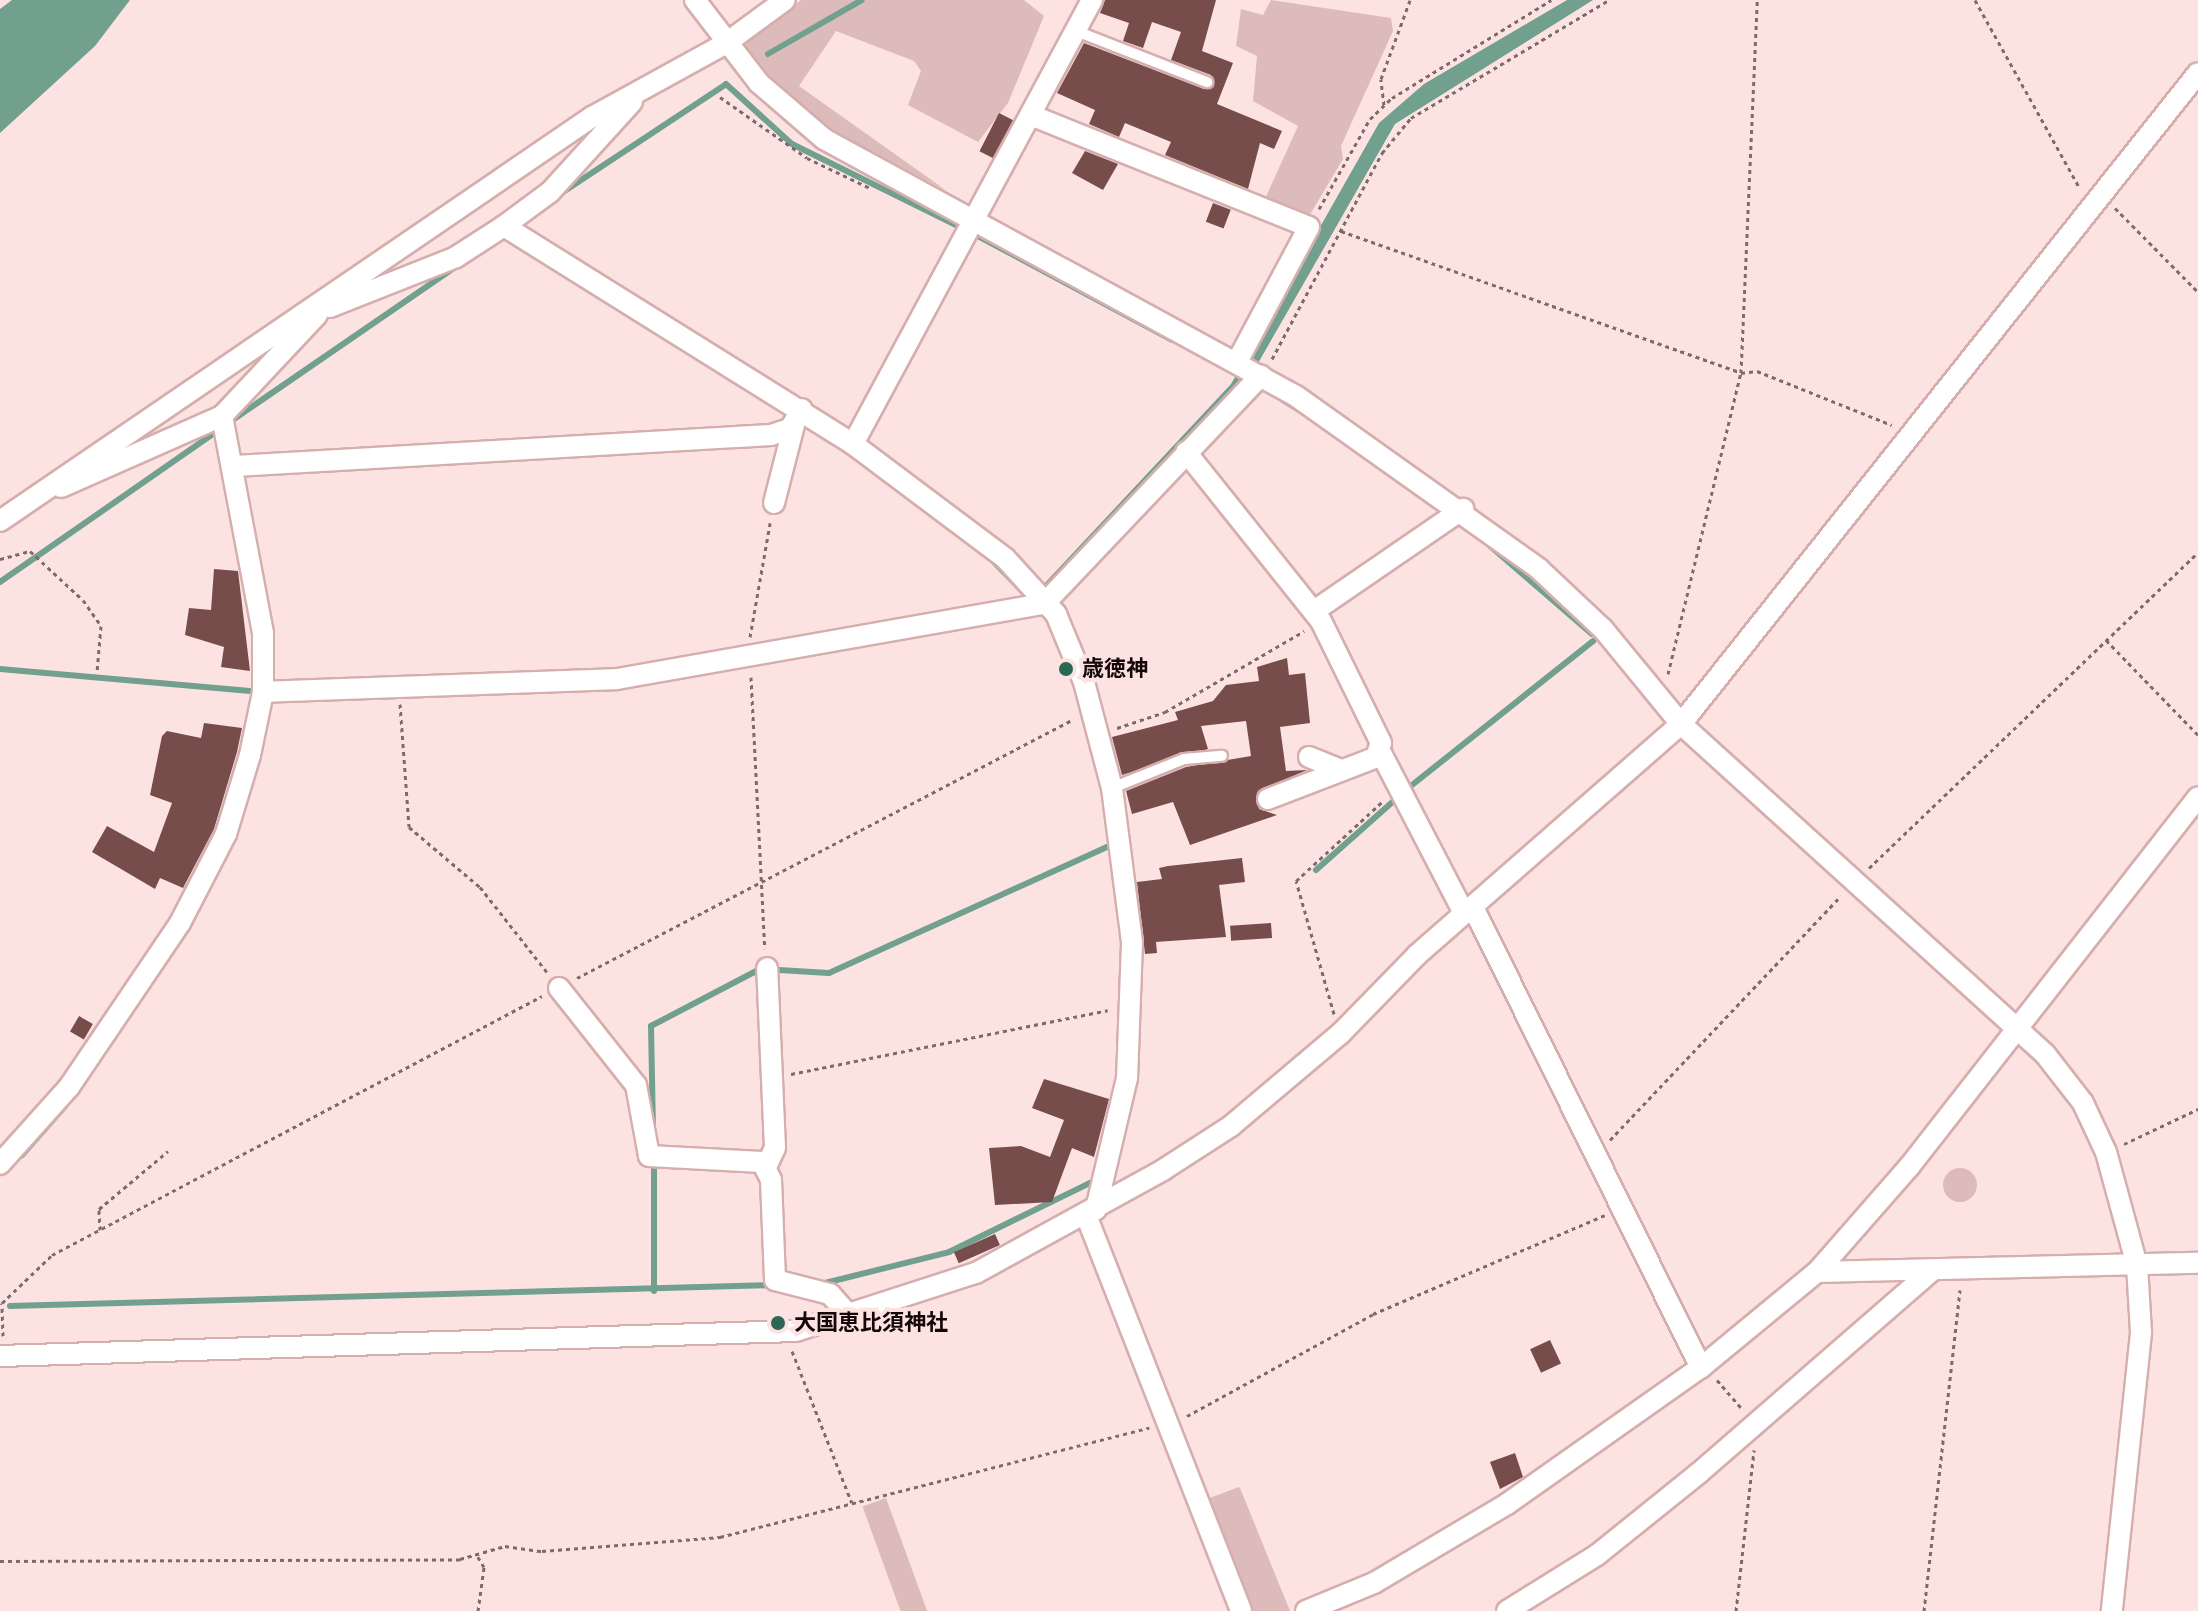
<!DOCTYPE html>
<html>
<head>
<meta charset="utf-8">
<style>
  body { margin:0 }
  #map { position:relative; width:2198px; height:1611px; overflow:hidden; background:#fce3e2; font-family:Poppins,"Noto Sans JP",sans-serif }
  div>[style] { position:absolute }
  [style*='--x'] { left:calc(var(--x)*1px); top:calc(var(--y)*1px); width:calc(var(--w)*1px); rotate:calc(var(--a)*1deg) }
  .green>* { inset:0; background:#dcbbba; transform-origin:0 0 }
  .round { border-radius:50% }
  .water>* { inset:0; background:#71a08e }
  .stream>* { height:6px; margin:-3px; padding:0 3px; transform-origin:3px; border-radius:3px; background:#71a08e }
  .building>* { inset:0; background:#774d4c; transform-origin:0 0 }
  .path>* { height:3px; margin-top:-1.5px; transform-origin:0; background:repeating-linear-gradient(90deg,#7d6b6a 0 4px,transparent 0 8px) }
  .roads { filter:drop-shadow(2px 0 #d5aead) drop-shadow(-2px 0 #d5aead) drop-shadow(0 2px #d5aead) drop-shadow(0 -2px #d5aead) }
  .service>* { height:10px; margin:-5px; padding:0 5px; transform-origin:5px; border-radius:5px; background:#fff }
  .minor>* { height:20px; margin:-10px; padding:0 10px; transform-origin:10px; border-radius:10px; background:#fff }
  .dots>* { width:22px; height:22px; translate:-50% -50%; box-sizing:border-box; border:4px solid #fce3e2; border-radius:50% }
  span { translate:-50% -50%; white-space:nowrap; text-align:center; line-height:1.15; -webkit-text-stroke:8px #fce3e2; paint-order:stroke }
  .poi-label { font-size:22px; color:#140707; font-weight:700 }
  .left { translate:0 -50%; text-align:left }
</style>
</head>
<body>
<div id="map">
  <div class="green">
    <i style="clip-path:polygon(801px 0,859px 0,768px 52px,769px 57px,866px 0,1024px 0,1044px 16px,1008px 103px,978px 142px,908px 105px,921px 71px,914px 61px,836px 31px,799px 86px,947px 191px,825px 127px,744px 52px,747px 42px)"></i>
    <i style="clip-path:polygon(1271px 0,1391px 18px,1393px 31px,1341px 146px,1343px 159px,1308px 218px,1264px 201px,1298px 126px,1253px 101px,1257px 56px,1236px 46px,1241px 9px,1263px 15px)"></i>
    <i class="round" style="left:1943px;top:1168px;width:34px;height:34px"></i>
    <i style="clip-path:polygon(1239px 1487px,1240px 1488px,1290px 1611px,1248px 1611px,1207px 1499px)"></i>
    <i style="left:886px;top:1498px;width:120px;height:25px;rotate:70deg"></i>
  </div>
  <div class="water">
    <i style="clip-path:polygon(12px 0,130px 0,95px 46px,0 133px,0 9px)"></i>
    <i style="clip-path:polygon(1567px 0,1593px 0,1395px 124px,1249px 379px,1048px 590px,1043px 585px,1231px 384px,1379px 123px,1424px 84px)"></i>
  </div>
  <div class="stream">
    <i style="--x:768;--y:54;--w:108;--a:-29.9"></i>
    <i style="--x:560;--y:194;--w:199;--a:-33.5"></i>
    <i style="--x:726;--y:84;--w:89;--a:42.3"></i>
    <i style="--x:792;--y:144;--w:192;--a:26.3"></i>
    <i style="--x:978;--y:236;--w:220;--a:28.2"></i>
    <i style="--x:1283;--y:400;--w:25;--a:32"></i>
    <i style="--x:234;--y:419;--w:268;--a:-34.5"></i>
    <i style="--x:1489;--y:545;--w:136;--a:40.8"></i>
    <i style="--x:992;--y:560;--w:49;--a:45.8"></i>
    <i style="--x:0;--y:582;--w:264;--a:-34.8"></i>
    <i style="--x:0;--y:669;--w:254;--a:5"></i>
    <i style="--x:1407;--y:789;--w:238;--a:-38.5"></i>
    <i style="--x:1316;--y:870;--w:111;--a:-41.7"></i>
    <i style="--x:653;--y:1130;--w:104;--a:-91.1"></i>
    <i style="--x:651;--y:1026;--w:123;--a:-27.6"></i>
    <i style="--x:760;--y:969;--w:69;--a:3.3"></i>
    <i style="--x:829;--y:973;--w:310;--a:-24.4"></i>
    <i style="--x:22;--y:1155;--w:65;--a:-48.7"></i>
    <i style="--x:654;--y:1166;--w:125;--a:90"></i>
    <i style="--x:821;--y:1284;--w:132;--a:-14"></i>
    <i style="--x:949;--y:1252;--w:164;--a:-26.1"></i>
    <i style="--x:10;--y:1306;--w:764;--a:-1.57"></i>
  </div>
  <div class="building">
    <i style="clip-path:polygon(1105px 0,1216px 0,1202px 51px,1233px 63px,1217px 104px,1282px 131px,1274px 149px,1260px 143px,1248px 189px,1165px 155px,1171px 142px,1125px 123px,1119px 137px,1089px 124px,1095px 110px,1057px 93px,1084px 43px,1204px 89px,1214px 86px,1211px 75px,1171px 60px,1181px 32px,1152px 22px,1143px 48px,1123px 41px,1129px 23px,1100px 13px)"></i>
    <i style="left:999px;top:113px;width:16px;height:43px;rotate:27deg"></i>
    <i style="clip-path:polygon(1085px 151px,1118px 164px,1103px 190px,1072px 173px)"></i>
    <i style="left:1213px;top:203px;width:19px;height:20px;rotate:21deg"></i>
    <i style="clip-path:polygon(214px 569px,238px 571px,250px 671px,221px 667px,224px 647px,185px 635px,189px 608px,211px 610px)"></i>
    <i style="clip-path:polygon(1287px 658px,1289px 675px,1305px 673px,1310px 723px,1280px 727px,1286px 771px,1307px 770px,1257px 792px,1259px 809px,1277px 815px,1190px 845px,1173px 802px,1132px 814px,1126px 791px,1186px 767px,1251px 756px,1246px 721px,1201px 726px,1208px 749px,1122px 775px,1112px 737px,1178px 720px,1175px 712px,1213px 701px,1226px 685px,1259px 681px,1257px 667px)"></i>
    <i style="clip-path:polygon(204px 723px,242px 728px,237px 752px,214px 829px,183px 888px,160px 878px,155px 889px,92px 852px,107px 826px,154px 852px,172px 803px,150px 795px,162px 736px,167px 731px,201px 738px)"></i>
    <i style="clip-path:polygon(1242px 858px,1245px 882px,1219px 885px,1226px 937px,1156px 942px,1157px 953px,1145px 954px,1137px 882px,1162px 879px,1159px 868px,1168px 866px)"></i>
    <i style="left:1271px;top:923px;width:15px;height:41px;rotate:86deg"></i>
    <i style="left:79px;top:1016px;width:16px;height:18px;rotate:30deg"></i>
    <i style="clip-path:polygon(1044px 1079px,1109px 1099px,1094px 1157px,1072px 1148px,1052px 1202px,995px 1205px,989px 1148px,1021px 1146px,1050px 1157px,1064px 1120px,1032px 1108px)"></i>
    <i style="left:995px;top:1234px;width:12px;height:45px;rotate:66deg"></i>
    <i style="left:1550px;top:1340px;width:26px;height:22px;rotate:65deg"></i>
    <i style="clip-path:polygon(1515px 1453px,1523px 1477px,1500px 1489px,1490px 1462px)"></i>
  </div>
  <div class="path">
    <i style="--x:1975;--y:0;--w:216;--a:60.9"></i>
    <i style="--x:720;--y:97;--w:106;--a:35"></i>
    <i style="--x:807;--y:158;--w:70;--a:25.5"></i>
    <i style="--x:1384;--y:105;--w:26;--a:-97"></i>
    <i style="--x:1381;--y:79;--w:84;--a:-69.8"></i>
    <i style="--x:2115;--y:208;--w:118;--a:45.3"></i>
    <i style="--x:1319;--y:209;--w:103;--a:-60.5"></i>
    <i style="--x:1370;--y:119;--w:30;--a:-44"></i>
    <i style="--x:1392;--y:98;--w:187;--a:-31.6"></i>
    <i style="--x:1341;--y:231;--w:424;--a:19.5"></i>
    <i style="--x:1272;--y:359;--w:234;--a:-61.9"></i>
    <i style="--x:1382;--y:153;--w:45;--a:-50.4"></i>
    <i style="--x:1411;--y:118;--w:230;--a:-30.8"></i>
    <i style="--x:1741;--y:373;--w:373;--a:-87.5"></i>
    <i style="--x:0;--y:559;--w:31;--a:-15"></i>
    <i style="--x:30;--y:551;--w:72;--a:42.8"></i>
    <i style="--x:83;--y:600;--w:32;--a:55"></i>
    <i style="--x:101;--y:626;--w:46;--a:95"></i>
    <i style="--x:750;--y:637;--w:116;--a:-80"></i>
    <i style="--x:2106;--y:640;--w:132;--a:45.9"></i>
    <i style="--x:1668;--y:674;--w:310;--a:-76.4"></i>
    <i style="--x:1741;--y:373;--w:16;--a:-7"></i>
    <i style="--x:1757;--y:371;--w:145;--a:21.8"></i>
    <i style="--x:751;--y:677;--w:272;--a:87.1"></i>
    <i style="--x:400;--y:704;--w:123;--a:85.8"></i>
    <i style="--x:409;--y:827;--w:93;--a:40.2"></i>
    <i style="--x:480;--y:887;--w:108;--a:51.8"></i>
    <i style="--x:1117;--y:728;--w:51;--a:-18.4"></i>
    <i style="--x:1165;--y:712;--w:161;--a:-30.2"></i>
    <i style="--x:1869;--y:868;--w:456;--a:-43.8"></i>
    <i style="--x:577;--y:978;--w:560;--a:-27.53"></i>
    <i style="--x:1334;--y:1014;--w:138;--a:-105.9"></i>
    <i style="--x:1296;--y:881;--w:118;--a:-42.6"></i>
    <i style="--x:791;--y:1074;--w:323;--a:-11.4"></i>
    <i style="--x:1610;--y:1140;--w:336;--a:-46.6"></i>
    <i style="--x:2124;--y:1144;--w:82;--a:-25.3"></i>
    <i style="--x:100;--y:1230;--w:21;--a:-93"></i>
    <i style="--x:99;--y:1209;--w:90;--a:-40"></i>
    <i style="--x:3;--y:1336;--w:33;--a:-92"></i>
    <i style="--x:2;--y:1303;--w:69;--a:-43.8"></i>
    <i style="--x:52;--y:1255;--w:554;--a:-27.86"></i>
    <i style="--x:792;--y:1351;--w:163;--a:68.5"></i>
    <i style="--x:1717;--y:1380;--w:37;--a:49"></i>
    <i style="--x:1187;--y:1416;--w:212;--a:-28.7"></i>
    <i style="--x:1373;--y:1314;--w:252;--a:-23.1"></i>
    <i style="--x:0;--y:1561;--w:460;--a:-0.2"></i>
    <i style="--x:460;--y:1559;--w:47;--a:-16.1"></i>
    <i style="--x:505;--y:1546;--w:37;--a:8"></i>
    <i style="--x:542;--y:1551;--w:179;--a:-4.5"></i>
    <i style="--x:720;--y:1537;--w:443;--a:-14.3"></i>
    <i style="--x:478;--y:1611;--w:44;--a:-82.2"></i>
    <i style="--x:484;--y:1567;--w:12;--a:-121"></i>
    <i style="--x:1736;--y:1611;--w:162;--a:-83.6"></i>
    <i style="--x:1924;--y:1611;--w:323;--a:-83.6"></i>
  </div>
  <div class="roads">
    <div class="service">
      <i style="--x:1076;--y:31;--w:141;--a:21.3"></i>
      <i style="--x:1112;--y:788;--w:78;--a:-21.9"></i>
      <i style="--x:1184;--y:759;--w:38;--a:-5"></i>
    </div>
    <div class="minor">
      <i style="--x:695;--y:0;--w:105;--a:52.4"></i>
      <i style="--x:759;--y:83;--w:86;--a:40.7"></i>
      <i style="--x:824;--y:139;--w:537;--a:28.57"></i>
      <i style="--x:1296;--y:396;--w:298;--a:35.4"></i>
      <i style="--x:1539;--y:569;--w:88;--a:43.2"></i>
      <i style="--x:1603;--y:629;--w:123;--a:50.6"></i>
      <i style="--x:1681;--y:724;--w:491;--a:42.2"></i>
      <i style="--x:2045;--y:1054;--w:62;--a:52.2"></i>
      <i style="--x:2083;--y:1103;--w:54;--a:64.9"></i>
      <i style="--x:2106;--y:1152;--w:117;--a:74.7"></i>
      <i style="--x:2137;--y:1265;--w:68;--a:86.6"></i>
      <i style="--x:2141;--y:1333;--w:280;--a:96"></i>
      <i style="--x:1033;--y:116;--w:297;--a:21.9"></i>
      <i style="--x:1309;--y:227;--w:153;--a:118.1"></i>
      <i style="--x:504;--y:226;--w:411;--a:32"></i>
      <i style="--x:853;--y:444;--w:190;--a:36.9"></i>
      <i style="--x:1005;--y:558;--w:76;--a:47.7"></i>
      <i style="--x:1056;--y:614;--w:74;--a:67.6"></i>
      <i style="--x:1084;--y:682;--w:110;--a:75.2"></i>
      <i style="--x:1112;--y:788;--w:156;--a:82.6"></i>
      <i style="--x:1132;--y:943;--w:135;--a:92.1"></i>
      <i style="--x:1127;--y:1078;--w:135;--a:103.3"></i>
      <i style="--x:330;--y:307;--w:136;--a:-21.6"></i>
      <i style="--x:456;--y:257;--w:57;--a:-32.9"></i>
      <i style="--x:504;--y:226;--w:57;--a:-36.5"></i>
      <i style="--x:550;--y:192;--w:122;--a:-47.7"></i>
      <i style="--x:853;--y:444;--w:504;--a:-61.71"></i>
      <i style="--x:1186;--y:452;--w:216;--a:51.4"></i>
      <i style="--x:1321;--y:621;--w:136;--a:63.8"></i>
      <i style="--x:1381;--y:743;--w:12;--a:110"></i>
      <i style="--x:235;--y:466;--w:537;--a:-3.31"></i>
      <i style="--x:771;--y:435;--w:20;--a:-18"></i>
      <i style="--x:790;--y:429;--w:23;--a:-59"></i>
      <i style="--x:61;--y:487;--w:176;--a:-23.8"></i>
      <i style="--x:222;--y:416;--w:139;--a:-46.8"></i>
      <i style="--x:774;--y:503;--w:81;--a:-75.6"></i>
      <i style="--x:0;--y:521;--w:717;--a:-34.31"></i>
      <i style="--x:592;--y:117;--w:152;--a:-28.8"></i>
      <i style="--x:725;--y:44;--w:74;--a:-36.3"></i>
      <i style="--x:1314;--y:611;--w:181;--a:-34.4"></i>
      <i style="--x:263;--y:692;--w:354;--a:-2.1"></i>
      <i style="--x:617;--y:679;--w:434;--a:-10"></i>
      <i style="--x:1044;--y:604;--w:315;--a:-46.5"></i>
      <i style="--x:1309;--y:757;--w:32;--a:22"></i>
      <i style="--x:1268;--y:799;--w:122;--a:-21.1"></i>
      <i style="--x:1382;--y:755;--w:178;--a:62.6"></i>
      <i style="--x:1473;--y:907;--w:514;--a:63.68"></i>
      <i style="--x:559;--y:988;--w:124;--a:51.6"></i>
      <i style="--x:636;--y:1085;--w:72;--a:79.6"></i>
      <i style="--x:649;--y:1156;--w:113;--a:3"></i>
      <i style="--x:762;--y:1162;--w:20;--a:63"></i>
      <i style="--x:771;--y:1180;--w:100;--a:87.7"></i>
      <i style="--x:775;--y:1280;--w:57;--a:14.3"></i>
      <i style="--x:830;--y:1294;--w:25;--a:48"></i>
      <i style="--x:0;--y:1164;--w:103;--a:-48.1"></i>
      <i style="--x:69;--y:1087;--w:198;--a:-55.9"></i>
      <i style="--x:180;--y:923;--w:100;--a:-62.7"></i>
      <i style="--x:226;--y:834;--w:83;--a:-73.1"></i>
      <i style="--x:250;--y:755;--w:64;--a:-78.3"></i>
      <i style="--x:263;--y:692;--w:59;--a:-90"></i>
      <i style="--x:263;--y:633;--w:221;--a:-100.7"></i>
      <i style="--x:766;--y:1167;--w:21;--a:-65"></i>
      <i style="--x:775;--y:1148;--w:180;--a:-92.5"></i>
      <i style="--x:1086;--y:1215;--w:425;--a:68.6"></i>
      <i style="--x:1817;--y:1272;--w:140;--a:-48.8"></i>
      <i style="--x:1909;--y:1167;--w:469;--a:-52"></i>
      <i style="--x:0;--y:1356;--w:796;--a:-1.8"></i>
      <i style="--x:796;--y:1331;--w:189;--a:-17.9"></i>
      <i style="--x:976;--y:1273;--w:213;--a:-28.8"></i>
      <i style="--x:1163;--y:1170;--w:81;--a:-32.9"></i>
      <i style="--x:1231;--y:1126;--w:143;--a:-40.2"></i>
      <i style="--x:1340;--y:1034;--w:110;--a:-45.7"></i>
      <i style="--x:1417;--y:955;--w:351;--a:-41.2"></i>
      <i style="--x:1681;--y:724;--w:831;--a:-51.54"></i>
      <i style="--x:1306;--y:1611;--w:74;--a:-22.4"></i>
      <i style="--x:1374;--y:1583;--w:155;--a:-30.7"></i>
      <i style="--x:1507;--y:1504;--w:241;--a:-35.2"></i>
      <i style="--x:1704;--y:1365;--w:146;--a:-39.5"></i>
      <i style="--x:1817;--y:1272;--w:381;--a:-1.4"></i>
      <i style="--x:1507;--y:1611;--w:106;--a:-31.9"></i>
      <i style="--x:1597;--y:1555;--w:131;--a:-38.8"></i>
      <i style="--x:1699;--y:1473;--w:308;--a:-41"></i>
    </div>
  </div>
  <div class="dots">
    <i style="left:1066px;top:669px;background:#2a6854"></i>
    <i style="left:778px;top:1323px;background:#2a6854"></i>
  </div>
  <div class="poi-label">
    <span class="left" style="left:1082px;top:669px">歳徳神</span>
    <span class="left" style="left:794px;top:1323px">大国恵比須神社</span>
  </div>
</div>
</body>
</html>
